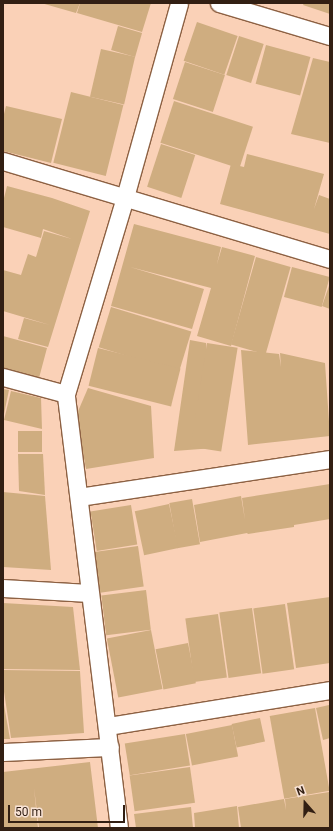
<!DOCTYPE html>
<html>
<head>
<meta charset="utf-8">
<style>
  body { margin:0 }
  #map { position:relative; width:333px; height:831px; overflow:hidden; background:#fad1b7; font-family:Roboto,sans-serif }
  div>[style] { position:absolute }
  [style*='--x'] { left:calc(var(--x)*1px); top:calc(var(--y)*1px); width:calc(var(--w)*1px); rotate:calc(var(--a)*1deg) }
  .building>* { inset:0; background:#cfad80; transform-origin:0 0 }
  .roads { filter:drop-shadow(1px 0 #8d6143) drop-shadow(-1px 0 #8d6143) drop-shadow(0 1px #8d6143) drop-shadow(0 -1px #8d6143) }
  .minor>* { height:17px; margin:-8.5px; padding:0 8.5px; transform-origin:8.5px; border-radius:8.5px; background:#fff }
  span { translate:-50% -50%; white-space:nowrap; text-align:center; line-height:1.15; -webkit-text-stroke:3px #f8e3d6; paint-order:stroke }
  .frame { position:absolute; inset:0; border:4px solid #321f13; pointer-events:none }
  .north { position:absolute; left:285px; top:783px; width:40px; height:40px; -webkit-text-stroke:3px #f8e3d6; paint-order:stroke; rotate:340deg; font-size:11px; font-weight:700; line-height:16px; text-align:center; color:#321f13 }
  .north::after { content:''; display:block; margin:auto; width:14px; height:18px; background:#321f13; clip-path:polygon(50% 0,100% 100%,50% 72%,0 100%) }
  .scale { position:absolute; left:8px; top:805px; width:117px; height:18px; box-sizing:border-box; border:2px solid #321f13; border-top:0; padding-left:5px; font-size:12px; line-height:14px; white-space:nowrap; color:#321f13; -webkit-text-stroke:3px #f8e3d6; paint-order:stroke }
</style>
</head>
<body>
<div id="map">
  <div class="building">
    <i style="clip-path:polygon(41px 3px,80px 3px,76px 13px)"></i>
    <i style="clip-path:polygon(80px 3px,151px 3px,142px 32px,77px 13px)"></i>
    <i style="clip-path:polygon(304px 3px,330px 3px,330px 14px,303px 5px)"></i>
    <i style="left:197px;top:22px;width:43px;height:41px;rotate:19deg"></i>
    <i style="left:118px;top:26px;width:25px;height:25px;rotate:16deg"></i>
    <i style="left:239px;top:36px;width:26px;height:41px;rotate:18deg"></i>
    <i style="left:266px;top:45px;width:46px;height:40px;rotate:15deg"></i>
    <i style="left:101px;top:49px;width:35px;height:49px;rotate:13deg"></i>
    <i style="clip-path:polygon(313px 58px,330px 62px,330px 143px,291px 134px)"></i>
    <i style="left:185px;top:62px;width:42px;height:39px;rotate:18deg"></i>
    <i style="left:71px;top:92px;width:54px;height:73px;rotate:14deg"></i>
    <i style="left:174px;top:101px;width:83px;height:44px;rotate:18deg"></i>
    <i style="clip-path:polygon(6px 106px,62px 119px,51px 163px,3px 151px,3px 118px)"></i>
    <i style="left:161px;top:144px;width:36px;height:45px;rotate:18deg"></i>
    <i style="clip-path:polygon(247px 154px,324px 174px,314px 209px,319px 195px,330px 199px,330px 234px,220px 204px,231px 164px,244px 167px)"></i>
    <i style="clip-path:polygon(7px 186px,52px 198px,49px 207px,52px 198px,90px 211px,48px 347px,18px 339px,24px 318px,50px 325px,3px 311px,3px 270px,21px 275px,28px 254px,36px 257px,44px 231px,72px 239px,43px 229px,41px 238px,3px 227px,3px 202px)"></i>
    <i style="clip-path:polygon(134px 224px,221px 247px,217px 264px,222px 247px,255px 256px,231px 346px,197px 336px,211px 288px,130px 267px,204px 289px,192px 329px,111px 306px)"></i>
    <i style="left:256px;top:257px;width:36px;height:91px;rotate:16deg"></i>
    <i style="left:292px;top:267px;width:39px;height:31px;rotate:15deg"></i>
    <i style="clip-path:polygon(330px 283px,330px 309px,322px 306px)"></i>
    <i style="left:111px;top:307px;width:84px;height:42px;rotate:17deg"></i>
    <i style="clip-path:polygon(3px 336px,47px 348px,39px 378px,3px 368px)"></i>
    <i style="clip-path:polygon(190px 340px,206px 343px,214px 448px,174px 451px)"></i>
    <i style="left:207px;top:343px;width:31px;height:105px;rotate:9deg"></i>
    <i style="left:98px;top:348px;width:85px;height:39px;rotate:14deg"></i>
    <i style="clip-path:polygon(241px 350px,279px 354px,281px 367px,280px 353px,325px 363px,330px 436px,248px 445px)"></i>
    <i style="clip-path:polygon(88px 388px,151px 406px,154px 458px,86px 469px,76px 416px)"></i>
    <i style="clip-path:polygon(3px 389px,9px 390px,4px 414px,3px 414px)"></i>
    <i style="clip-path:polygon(11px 391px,41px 398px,42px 429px,4px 420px)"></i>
    <i style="left:42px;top:431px;width:21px;height:24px;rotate:90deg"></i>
    <i style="clip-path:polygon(18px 454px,43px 454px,45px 495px,19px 491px)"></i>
    <i style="clip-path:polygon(330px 484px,330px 519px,294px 525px,294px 527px,248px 534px,247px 533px,200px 542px,194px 505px,241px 496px,245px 520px,242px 498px)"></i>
    <i style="clip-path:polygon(3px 492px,45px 496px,51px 570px,3px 567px)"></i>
    <i style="left:192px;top:499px;width:46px;height:23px;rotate:80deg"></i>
    <i style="left:169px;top:504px;width:45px;height:35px;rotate:78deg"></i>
    <i style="left:131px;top:505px;width:40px;height:41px;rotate:81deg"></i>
    <i style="left:138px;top:546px;width:41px;height:44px;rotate:82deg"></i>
    <i style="left:146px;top:590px;width:40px;height:45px;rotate:83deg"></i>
    <i style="clip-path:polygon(330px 597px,330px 663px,296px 668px,287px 603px)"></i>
    <i style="clip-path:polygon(3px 603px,73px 607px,80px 670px,3px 669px)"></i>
    <i style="left:285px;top:604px;width:66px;height:32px;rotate:82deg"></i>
    <i style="left:252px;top:608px;width:66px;height:33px;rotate:82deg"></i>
    <i style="left:218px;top:614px;width:64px;height:33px;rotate:82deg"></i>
    <i style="left:151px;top:630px;width:60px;height:45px;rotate:79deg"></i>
    <i style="left:188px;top:643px;width:41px;height:33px;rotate:79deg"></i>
    <i style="clip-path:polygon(3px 670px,80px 671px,84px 733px,11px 738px,3px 685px)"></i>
    <i style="clip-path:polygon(3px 699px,10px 739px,3px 739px)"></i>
    <i style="clip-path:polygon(329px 705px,330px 738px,323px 740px,316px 708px)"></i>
    <i style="left:315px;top:708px;width:84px;height:46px;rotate:80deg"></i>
    <i style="left:260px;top:718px;width:24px;height:29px;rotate:78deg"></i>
    <i style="left:232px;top:725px;width:32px;height:47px;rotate:79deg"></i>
    <i style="left:185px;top:734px;width:32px;height:61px;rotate:81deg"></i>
    <i style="clip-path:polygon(90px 762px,98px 828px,39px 828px,34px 788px,38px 828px,3px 828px,3px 772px)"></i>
    <i style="left:190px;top:767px;width:36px;height:61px;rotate:82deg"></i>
    <i style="clip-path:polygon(329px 792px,330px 828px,241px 828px,238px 807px,284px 799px,286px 810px,285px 799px)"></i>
    <i style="clip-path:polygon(237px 806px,239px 828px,195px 828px,194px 813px)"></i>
    <i style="clip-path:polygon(191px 807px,193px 828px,136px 828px,134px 814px)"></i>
  </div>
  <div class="roads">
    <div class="minor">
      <i style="--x:219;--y:3;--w:116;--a:16.6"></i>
      <i style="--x:3;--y:161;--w:341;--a:16.7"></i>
      <i style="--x:3;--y:377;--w:65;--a:15.1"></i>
      <i style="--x:79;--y:497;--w:254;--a:-8.6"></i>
      <i style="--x:3;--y:588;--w:86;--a:3.3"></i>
      <i style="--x:108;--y:726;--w:225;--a:-9.2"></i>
      <i style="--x:3;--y:752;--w:107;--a:-2.7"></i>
      <i style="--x:119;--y:828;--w:437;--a:-97"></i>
      <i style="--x:66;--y:394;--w:206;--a:-73.3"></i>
      <i style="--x:125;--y:197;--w:201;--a:-74.4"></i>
    </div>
  </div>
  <div class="frame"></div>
  <div class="north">N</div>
  <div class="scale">50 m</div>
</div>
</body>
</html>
